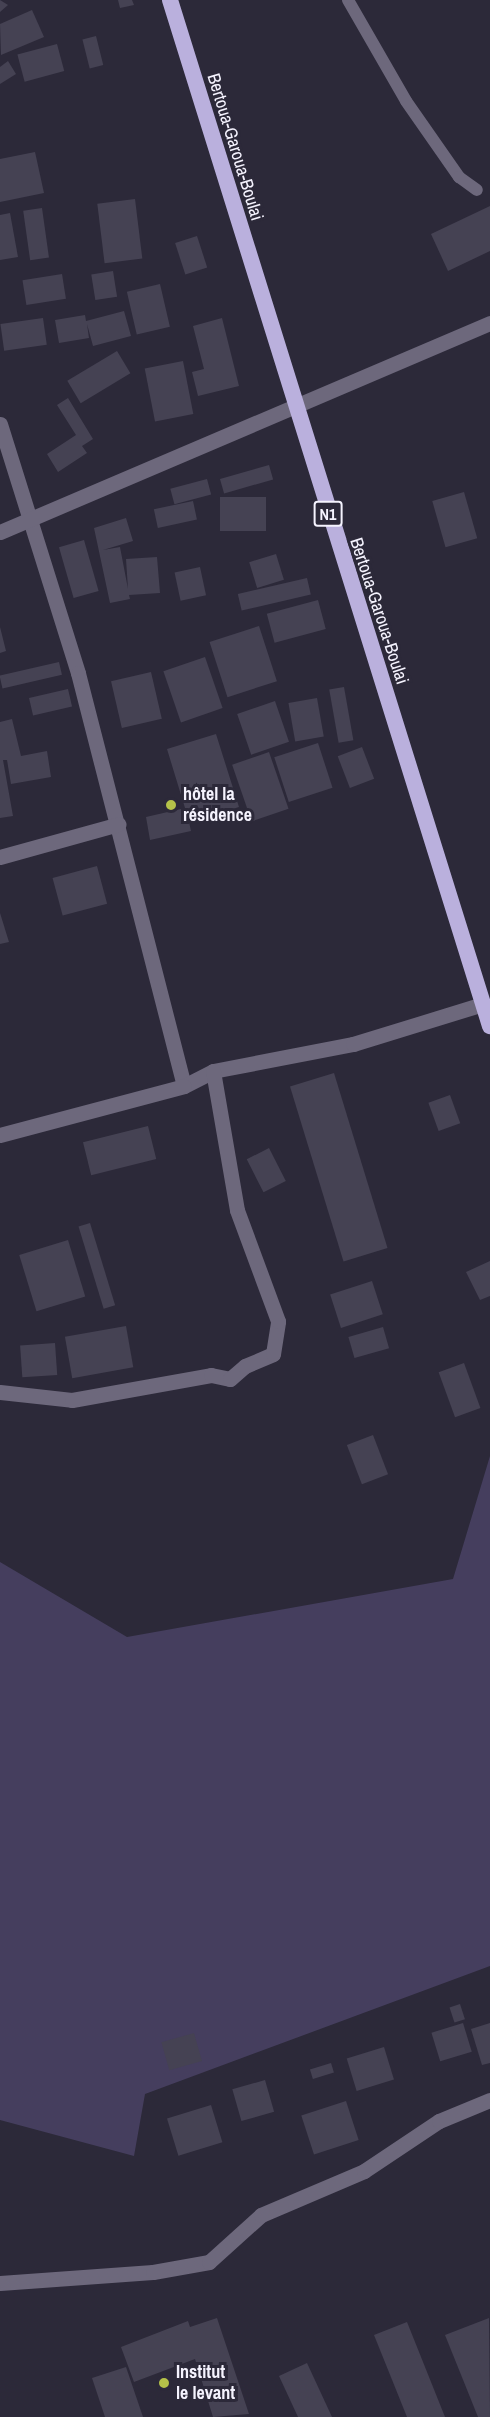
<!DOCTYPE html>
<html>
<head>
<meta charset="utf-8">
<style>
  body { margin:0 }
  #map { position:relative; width:490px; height:2417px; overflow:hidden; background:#2c2939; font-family:"Archivo Narrow",sans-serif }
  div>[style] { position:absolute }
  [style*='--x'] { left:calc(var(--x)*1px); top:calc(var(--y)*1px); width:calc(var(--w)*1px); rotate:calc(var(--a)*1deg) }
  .green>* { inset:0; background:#453e5e }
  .building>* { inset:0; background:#454253; transform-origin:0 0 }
  .service>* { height:12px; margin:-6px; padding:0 6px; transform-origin:6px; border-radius:6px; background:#6d687c }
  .minor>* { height:15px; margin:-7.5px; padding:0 7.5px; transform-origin:7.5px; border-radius:7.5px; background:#6d687c }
  .tertiary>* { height:15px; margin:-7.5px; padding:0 7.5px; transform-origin:7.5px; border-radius:7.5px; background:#6d687c }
  .trunk>* { height:16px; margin:-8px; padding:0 8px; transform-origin:8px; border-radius:8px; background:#bab0dd }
  .dots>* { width:16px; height:16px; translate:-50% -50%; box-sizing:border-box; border:3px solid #2c2939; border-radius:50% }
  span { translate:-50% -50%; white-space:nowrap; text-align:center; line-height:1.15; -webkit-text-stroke:6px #2c2939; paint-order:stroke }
  .shield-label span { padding:2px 4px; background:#2c2939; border:2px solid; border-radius:4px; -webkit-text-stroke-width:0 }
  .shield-label { font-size:16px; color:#f5f3fe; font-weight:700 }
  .street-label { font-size:18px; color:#f5f3fe }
  .poi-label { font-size:18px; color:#f5f3fe; font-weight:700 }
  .left { translate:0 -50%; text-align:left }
</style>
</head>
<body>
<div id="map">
  <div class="green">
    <i style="clip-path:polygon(490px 1456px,490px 1966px,145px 2094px,134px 2156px,0 2120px,0 1562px,127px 1637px,453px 1579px)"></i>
  </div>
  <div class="building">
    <i style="clip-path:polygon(0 0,8px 5px,0 12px)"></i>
    <i style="clip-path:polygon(118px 0,132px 0,134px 5px,120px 8px)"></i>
    <i style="clip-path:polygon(32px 10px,44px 37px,1px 55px,0 24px)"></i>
    <i style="left:96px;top:36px;width:30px;height:14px;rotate:76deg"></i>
    <i style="left:57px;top:44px;width:28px;height:41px;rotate:75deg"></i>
    <i style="clip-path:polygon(8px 61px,16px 74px,0 84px,0 67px)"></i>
    <i style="clip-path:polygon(35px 152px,44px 193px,0 202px,0 159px)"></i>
    <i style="left:135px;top:199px;width:60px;height:38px;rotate:83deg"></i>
    <i style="clip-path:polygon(490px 206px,490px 251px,448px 271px,431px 234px)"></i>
    <i style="left:42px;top:208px;width:50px;height:19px;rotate:82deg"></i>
    <i style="clip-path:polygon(10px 213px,18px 257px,0 260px,0 215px)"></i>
    <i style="left:197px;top:236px;width:33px;height:23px;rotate:72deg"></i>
    <i style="left:113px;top:271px;width:26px;height:22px;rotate:81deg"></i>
    <i style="left:62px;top:274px;width:25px;height:40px;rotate:81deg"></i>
    <i style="left:160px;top:284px;width:44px;height:34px;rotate:77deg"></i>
    <i style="clip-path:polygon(124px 311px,131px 336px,93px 346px,87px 324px,89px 338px,59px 343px,55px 320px,85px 315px,86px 321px)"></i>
    <i style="left:43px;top:318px;width:27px;height:43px;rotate:82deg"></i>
    <i style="clip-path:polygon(222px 318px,239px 386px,198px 396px,192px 372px,204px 369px,193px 326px)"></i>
    <i style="left:117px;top:351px;width:26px;height:58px;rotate:59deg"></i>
    <i style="left:183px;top:361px;width:54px;height:39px;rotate:79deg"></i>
    <i style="clip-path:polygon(68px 398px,93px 439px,82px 446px,87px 453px,58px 472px,47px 454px,76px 435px,57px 405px)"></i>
    <i style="left:269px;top:465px;width:15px;height:51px;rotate:74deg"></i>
    <i style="left:207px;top:479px;width:16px;height:38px;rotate:75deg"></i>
    <i style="left:464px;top:492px;width:48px;height:33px;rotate:74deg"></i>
    <i style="left:220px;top:497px;width:46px;height:34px"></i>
    <i style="left:193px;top:501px;width:19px;height:40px;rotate:78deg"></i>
    <i style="clip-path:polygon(126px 518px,133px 541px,103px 550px,120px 547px,128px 589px,126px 559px,157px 557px,160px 593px,129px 595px,130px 599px,110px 603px,94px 528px)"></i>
    <i style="left:84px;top:540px;width:53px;height:26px;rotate:74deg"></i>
    <i style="left:276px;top:554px;width:27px;height:28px;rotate:73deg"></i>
    <i style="left:200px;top:567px;width:29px;height:26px;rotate:78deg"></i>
    <i style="left:307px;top:578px;width:17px;height:71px;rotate:77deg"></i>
    <i style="left:318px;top:600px;width:30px;height:53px;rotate:75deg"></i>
    <i style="left:259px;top:626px;width:58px;height:52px;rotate:72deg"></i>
    <i style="clip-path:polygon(0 627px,6px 651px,0 653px)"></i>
    <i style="left:205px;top:657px;width:54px;height:44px;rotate:71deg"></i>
    <i style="left:59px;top:662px;width:13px;height:61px;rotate:77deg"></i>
    <i style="left:151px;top:672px;width:48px;height:41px;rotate:77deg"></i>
    <i style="left:344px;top:687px;width:54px;height:15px;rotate:80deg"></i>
    <i style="left:68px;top:689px;width:18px;height:40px;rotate:77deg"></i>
    <i style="left:317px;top:698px;width:39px;height:29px;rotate:80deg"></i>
    <i style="left:275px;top:701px;width:43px;height:40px;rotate:71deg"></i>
    <i style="clip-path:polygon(12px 719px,21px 756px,47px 751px,51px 777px,11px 784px,7px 760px,3px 760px,13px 816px,0 818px,0 722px)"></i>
    <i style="clip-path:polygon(216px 734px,239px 807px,189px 822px,191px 831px,150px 840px,146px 817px,185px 808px,167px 749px)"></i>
    <i style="left:318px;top:743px;width:47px;height:46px;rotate:72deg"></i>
    <i style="left:362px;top:747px;width:34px;height:26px;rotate:69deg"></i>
    <i style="left:269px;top:752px;width:60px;height:39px;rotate:71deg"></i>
    <i style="left:97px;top:866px;width:39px;height:46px;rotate:75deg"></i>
    <i style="clip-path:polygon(0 913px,9px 942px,0 944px)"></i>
    <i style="left:334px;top:1073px;width:183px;height:46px;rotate:73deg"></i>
    <i style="left:450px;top:1095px;width:30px;height:23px;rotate:70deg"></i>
    <i style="left:148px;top:1126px;width:34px;height:67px;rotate:76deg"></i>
    <i style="left:269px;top:1148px;width:37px;height:25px;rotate:63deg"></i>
    <i style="left:90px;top:1223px;width:86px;height:12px;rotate:73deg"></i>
    <i style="left:68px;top:1240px;width:59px;height:51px;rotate:73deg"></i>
    <i style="clip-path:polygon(490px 1261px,490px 1296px,480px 1300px,466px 1272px)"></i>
    <i style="left:372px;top:1281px;width:35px;height:44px;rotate:72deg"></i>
    <i style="left:126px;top:1326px;width:42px;height:62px;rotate:80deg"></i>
    <i style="left:383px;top:1327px;width:22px;height:36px;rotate:74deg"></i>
    <i style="left:55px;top:1343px;width:32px;height:35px;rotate:86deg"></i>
    <i style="left:464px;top:1363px;width:48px;height:27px;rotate:70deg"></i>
    <i style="left:373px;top:1435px;width:42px;height:28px;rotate:69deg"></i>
    <i style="left:460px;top:2004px;width:16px;height:11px;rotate:72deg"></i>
    <i style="left:463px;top:2023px;width:30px;height:33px;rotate:73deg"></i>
    <i style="clip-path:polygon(490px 2023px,490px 2063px,482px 2065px,471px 2029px)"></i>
    <i style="left:194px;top:2033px;width:29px;height:34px;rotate:74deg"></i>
    <i style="left:384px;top:2047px;width:34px;height:39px;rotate:73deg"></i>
    <i style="left:331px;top:2063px;width:10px;height:22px;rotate:73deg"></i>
    <i style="left:265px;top:2080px;width:33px;height:34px;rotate:74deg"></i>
    <i style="left:346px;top:2101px;width:41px;height:47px;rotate:72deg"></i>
    <i style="left:211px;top:2105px;width:39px;height:46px;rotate:73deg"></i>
    <i style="clip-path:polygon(217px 2318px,249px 2414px,213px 2417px,195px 2359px,134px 2382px,121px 2347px,188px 2321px,190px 2327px)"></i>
    <i style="clip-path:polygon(489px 2318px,490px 2417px,478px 2417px,445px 2335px)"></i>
    <i style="clip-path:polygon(407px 2322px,445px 2417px,407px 2417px,374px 2335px)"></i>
    <i style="clip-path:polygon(307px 2363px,332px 2417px,298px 2417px,279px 2376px)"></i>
    <i style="clip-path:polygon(126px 2367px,143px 2417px,105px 2417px,92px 2378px)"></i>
  </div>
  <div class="service">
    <i style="--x:348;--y:0;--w:116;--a:60.1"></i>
    <i style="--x:406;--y:101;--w:93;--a:55.1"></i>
    <i style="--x:459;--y:177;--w:22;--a:36"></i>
  </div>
  <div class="minor">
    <i style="--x:0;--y:424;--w:261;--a:72.6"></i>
    <i style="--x:78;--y:673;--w:426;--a:75.6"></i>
    <i style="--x:184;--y:1086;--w:33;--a:-27"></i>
    <i style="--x:213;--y:1071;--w:143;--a:-10.9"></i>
    <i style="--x:353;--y:1044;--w:136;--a:-17.1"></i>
    <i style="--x:0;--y:857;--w:123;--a:-15.5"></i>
    <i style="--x:0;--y:1135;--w:190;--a:-14.9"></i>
    <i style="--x:0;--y:1392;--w:72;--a:6.3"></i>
    <i style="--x:72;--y:1400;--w:141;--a:-10.2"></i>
    <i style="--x:211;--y:1375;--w:19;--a:12"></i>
    <i style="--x:230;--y:1379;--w:20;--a:-41"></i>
    <i style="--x:245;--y:1366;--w:30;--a:-23"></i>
    <i style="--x:273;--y:1354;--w:33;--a:-81"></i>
    <i style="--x:278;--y:1321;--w:118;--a:-110.3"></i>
    <i style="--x:237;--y:1210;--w:141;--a:-99.8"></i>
    <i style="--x:0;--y:2283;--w:153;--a:-4.1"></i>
    <i style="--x:153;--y:2272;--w:57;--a:-10.1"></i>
    <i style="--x:209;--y:2262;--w:70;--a:-42.1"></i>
    <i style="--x:261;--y:2215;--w:112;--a:-23.1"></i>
    <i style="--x:364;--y:2171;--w:90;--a:-33.7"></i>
    <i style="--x:439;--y:2121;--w:55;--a:-22.4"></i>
  </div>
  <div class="tertiary">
    <i style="--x:0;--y:532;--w:533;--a:-23.1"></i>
  </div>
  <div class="trunk">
    <i style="--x:170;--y:0;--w:1075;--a:72.68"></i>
  </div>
  <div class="dots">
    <i style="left:171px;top:805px;background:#b5c249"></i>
    <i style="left:164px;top:2383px;background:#b5c249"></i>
  </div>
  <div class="shield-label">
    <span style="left:328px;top:514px">N1</span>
  </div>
  <div class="street-label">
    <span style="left:235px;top:147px;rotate:73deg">Bertoua-Garoua-Boulai</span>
    <span style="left:379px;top:611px;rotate:72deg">Bertoua-Garoua-Boulai</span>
  </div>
  <div class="poi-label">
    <span class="left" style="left:183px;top:805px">hôtel la<br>résidence</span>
    <span class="left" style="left:176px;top:2383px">Institut<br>le levant</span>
  </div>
</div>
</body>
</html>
